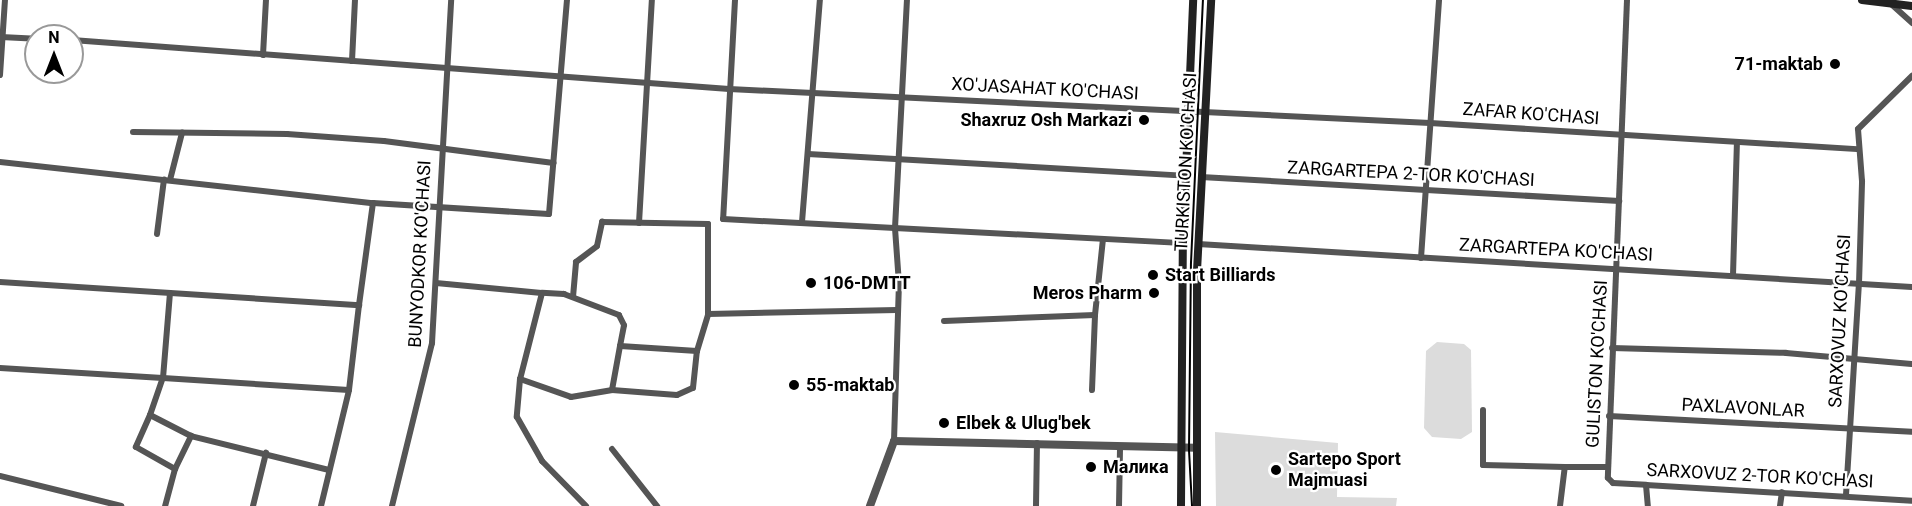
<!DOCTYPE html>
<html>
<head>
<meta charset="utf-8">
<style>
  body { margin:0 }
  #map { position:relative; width:1912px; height:506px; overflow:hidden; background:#fff; font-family:Roboto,sans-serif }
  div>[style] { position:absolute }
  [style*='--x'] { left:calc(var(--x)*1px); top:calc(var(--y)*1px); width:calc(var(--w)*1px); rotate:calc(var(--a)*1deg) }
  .green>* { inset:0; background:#dcdcdc }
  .minor>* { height:6px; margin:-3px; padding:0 3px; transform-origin:3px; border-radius:3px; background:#555 }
  .tertiary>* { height:8px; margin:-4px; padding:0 4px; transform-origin:4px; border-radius:4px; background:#555 }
  .secondary>* { height:8px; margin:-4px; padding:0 4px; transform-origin:4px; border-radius:4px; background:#222 }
  .tram>* { height:1.5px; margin:-0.75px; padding:0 0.75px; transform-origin:0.75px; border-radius:0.75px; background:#000 }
  .dots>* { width:16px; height:16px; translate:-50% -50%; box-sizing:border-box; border:3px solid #fff; border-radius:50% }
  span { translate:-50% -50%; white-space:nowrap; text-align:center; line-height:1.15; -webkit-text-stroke:4.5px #fff; paint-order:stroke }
  .poi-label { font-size:18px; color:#000; font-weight:700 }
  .right { translate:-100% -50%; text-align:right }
  .left { translate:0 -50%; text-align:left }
  .street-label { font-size:18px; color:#000 }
  .north { position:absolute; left:24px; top:24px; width:60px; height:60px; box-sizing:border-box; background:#fff; border:2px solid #999; border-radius:50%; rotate:0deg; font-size:16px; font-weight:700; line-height:24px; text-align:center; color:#000 }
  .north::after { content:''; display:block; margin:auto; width:21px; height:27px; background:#000; clip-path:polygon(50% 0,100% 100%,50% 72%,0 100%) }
</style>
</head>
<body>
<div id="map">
  <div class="green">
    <i style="clip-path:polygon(1437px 342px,1464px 344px,1471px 350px,1472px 432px,1461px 439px,1432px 437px,1424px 428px,1426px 351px)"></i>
    <i style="clip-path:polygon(1215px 432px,1338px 443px,1337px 497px,1397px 498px,1396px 506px,1216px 506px)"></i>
  </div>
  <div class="minor">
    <i style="--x:735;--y:0;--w:219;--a:93.1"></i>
    <i style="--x:723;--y:219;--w:461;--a:3"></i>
    <i style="--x:1627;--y:0;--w:478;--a:92.3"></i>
    <i style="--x:1608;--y:478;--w:7;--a:45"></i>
    <i style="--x:1613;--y:483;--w:33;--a:3"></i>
    <i style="--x:1646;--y:485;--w:266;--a:3.4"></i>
    <i style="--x:1890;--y:3;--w:30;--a:42"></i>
    <i style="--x:1;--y:37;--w:35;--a:3"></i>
    <i style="--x:72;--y:40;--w:659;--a:4.27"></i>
    <i style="--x:729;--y:89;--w:702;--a:2.78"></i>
    <i style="--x:1430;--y:123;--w:428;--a:3.5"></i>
    <i style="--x:263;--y:55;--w:55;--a:-86.9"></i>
    <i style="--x:352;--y:61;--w:61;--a:-87.2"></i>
    <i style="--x:0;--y:75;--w:75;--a:-86.2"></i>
    <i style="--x:133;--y:132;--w:154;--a:0.7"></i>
    <i style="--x:287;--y:134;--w:97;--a:4.1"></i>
    <i style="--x:384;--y:141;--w:171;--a:7.4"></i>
    <i style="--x:808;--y:154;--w:380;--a:3.3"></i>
    <i style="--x:0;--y:162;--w:375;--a:6.3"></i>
    <i style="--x:373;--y:203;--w:176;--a:3.6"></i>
    <i style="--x:549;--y:214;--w:215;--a:-85.2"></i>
    <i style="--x:1201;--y:177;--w:419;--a:3.3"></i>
    <i style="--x:170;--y:180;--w:49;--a:-75.7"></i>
    <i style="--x:802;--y:222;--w:223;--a:-85.4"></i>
    <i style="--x:639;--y:223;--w:223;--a:-86.7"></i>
    <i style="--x:157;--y:234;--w:55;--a:-82.7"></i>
    <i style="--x:1198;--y:244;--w:715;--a:3.45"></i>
    <i style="--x:1421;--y:258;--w:259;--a:-86"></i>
    <i style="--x:1733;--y:275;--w:132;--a:-88.3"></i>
    <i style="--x:0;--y:282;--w:360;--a:3.7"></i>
    <i style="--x:359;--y:305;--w:103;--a:-82.2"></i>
    <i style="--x:436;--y:283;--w:106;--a:5.4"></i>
    <i style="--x:542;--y:293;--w:89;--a:104.3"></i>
    <i style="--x:520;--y:379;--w:38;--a:95"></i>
    <i style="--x:517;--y:417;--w:51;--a:60.4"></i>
    <i style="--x:542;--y:461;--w:63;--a:45.6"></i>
    <i style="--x:573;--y:297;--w:35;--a:-85"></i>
    <i style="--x:576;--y:262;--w:26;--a:-37"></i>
    <i style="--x:597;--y:246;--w:25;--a:-78"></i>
    <i style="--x:602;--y:222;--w:106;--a:1.1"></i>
    <i style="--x:708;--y:224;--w:90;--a:90"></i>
    <i style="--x:944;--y:321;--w:151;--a:-2.3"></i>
    <i style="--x:1612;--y:348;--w:174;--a:1.6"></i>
    <i style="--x:1786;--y:353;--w:126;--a:5"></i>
    <i style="--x:697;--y:351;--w:39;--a:-73"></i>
    <i style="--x:708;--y:314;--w:189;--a:-1.2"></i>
    <i style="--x:0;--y:368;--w:163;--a:3.5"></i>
    <i style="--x:163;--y:378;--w:85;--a:-85.3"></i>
    <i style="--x:520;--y:379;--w:54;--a:19.4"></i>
    <i style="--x:571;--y:397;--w:42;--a:-9.7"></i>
    <i style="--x:612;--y:390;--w:65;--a:4.4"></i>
    <i style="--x:677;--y:395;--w:17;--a:-24"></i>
    <i style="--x:693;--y:388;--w:37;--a:-84"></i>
    <i style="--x:697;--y:351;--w:77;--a:-176.3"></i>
    <i style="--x:620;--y:346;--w:21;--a:-79"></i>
    <i style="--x:624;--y:325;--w:11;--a:-117"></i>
    <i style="--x:619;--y:315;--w:59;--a:-159.1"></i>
    <i style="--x:564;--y:294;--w:22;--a:-177"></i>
    <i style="--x:612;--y:390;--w:45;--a:-79.7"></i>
    <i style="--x:1092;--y:390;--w:75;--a:-87.7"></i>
    <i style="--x:1095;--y:315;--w:76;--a:-84"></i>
    <i style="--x:1483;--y:410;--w:55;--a:90"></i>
    <i style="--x:1483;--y:465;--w:82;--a:1.4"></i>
    <i style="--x:150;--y:415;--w:35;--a:114"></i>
    <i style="--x:136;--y:447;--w:45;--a:29.4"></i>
    <i style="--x:175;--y:469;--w:38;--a:105"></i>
    <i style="--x:1609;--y:416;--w:303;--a:3"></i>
    <i style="--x:894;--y:441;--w:157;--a:-88.2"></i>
    <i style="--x:899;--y:284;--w:56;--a:-94.1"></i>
    <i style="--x:895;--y:228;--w:228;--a:-87"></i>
    <i style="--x:612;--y:449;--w:73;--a:51.7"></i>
    <i style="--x:175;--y:469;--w:37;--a:-64"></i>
    <i style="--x:329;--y:470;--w:142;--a:-166.2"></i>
    <i style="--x:191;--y:436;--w:46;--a:-152.9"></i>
    <i style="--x:150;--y:415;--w:39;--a:-71"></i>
    <i style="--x:163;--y:378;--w:186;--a:3.7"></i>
    <i style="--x:0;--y:476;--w:125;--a:13.9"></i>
    <i style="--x:1646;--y:485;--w:21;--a:85"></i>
    <i style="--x:1846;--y:495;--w:211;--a:-86.5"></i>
    <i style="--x:1859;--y:284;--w:103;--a:-88.3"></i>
    <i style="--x:1862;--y:181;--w:52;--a:-94.4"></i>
    <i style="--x:1858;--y:129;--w:76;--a:-44.5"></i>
    <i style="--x:253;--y:506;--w:55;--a:-76.2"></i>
    <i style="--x:321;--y:506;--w:119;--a:-76.4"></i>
    <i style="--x:349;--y:390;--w:86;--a:-83.3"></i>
    <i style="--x:392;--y:506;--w:168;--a:-76.2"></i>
    <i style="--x:432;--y:343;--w:344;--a:-86.8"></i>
    <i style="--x:1036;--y:506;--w:63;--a:-89.1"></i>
    <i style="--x:1119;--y:506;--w:60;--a:-89"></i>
    <i style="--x:1560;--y:506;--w:39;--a:-83"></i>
    <i style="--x:1565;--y:467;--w:42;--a:0"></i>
    <i style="--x:1780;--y:506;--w:14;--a:-82"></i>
  </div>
  <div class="tertiary">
    <i style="--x:870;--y:506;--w:69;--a:-69.7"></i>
    <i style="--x:894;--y:441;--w:302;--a:1.3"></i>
  </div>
  <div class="secondary">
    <i style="--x:1862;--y:0;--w:50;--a:6.8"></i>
    <i style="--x:1181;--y:506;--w:263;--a:-89.6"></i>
    <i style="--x:1183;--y:243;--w:243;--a:-87.6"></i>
    <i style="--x:1197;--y:506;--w:235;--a:-90"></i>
    <i style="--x:1197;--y:271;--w:271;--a:-87"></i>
  </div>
  <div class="tram">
    <i style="--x:1192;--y:506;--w:56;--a:-93.1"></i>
    <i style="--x:1189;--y:450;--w:187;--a:-89.4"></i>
    <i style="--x:1191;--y:263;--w:263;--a:-87.4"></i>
  </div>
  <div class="dots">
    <i style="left:1835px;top:64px;background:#000"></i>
    <i style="left:1144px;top:120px;background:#000"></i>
    <i style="left:1153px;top:275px;background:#000"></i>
    <i style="left:811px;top:283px;background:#000"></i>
    <i style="left:1154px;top:293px;background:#000"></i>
    <i style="left:794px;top:385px;background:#000"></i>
    <i style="left:944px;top:423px;background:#000"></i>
    <i style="left:1091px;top:467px;background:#000"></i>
    <i style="left:1276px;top:470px;background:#000"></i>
  </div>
  <div class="poi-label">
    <span class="right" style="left:1823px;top:64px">71-maktab</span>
    <span class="right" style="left:1132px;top:120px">Shaxruz Osh Markazi</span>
    <span class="left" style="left:1165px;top:275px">Start Billiards</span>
    <span class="left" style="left:823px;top:283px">106-DMTT</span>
    <span class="right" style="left:1142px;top:293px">Meros Pharm</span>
    <span class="left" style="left:806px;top:385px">55-maktab</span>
    <span class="left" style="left:956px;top:423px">Elbek &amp; Ulug'bek</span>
    <span class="left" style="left:1288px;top:470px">Sartepo Sport<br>Majmuasi</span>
    <span class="left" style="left:1103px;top:467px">Малика</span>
  </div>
  <div class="street-label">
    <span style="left:1045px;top:89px;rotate:3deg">XO'JASAHAT KO'CHASI</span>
    <span style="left:1531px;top:114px;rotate:4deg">ZAFAR KO'CHASI</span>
    <span style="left:1186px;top:162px;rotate:-87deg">TURKISTON KO'CHASI</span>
    <span style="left:1411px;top:174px;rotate:3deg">ZARGARTEPA 2-TOR KO'CHASI</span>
    <span style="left:1556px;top:250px;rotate:3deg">ZARGARTEPA KO'CHASI</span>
    <span style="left:420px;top:254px;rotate:-87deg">BUNYODKOR KO'CHASI</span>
    <span style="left:1840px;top:321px;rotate:-87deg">SARXOVUZ KO'CHASI</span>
    <span style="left:1597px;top:364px;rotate:-87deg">GULISTON KO'CHASI</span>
    <span style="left:1743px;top:408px;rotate:3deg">PAXLAVONLAR</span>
    <span style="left:1760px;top:476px;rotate:3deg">SARXOVUZ 2-TOR KO'CHASI</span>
  </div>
  <div class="north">N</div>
</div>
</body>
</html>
